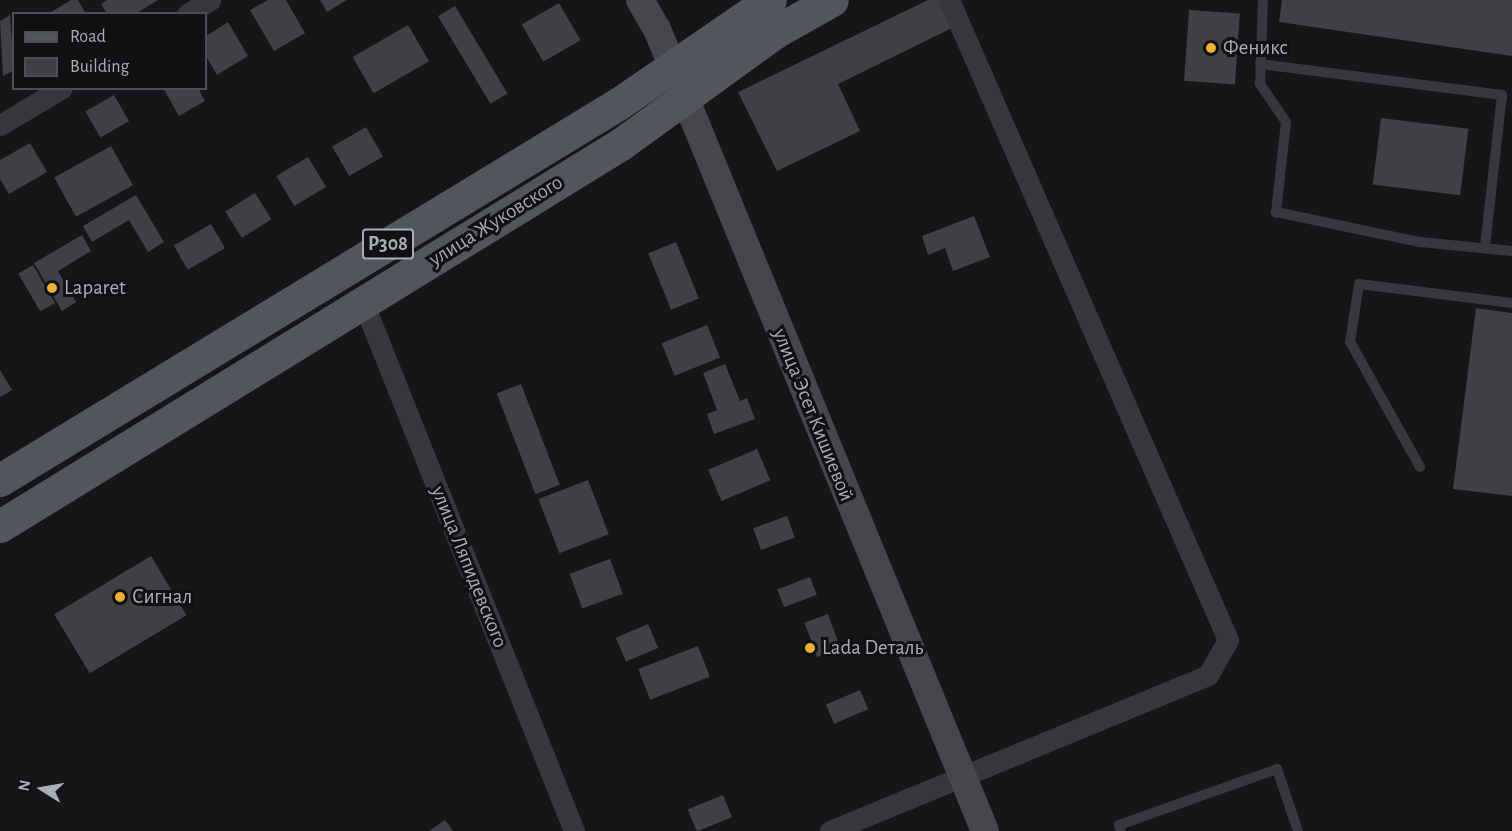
<!DOCTYPE html>
<html>
<head>
<meta charset="utf-8">
<style>
  body { margin:0 }
  #map { position:relative; width:1512px; height:831px; overflow:hidden; background:#161618; font-family:"Alegreya Sans",sans-serif }
  div>[style] { position:absolute }
  [style*='--x'] { left:calc(var(--x)*1px); top:calc(var(--y)*1px); width:calc(var(--w)*1px); rotate:calc(var(--a)*1deg) }
  .building>* { inset:0; background:#404145; transform-origin:0 0 }
  .lane>* { height:10px; margin:-5px; padding:0 5px; transform-origin:5px; border-radius:5px; background:#37383d }
  .street>* { height:21px; margin:-10.5px; padding:0 10.5px; transform-origin:10.5px; border-radius:10.5px; background:#37383d }
  .secondary>* { height:28px; margin:-14px; padding:0 14px; transform-origin:14px; border-radius:14px; background:#45474d }
  .primary>* { height:33px; margin:-16.5px; padding:0 16.5px; transform-origin:16.5px; border-radius:16.5px; background:#53555c }
  .dots>* { width:16px; height:16px; translate:-50% -50%; box-sizing:border-box; border:3px solid #111113; border-radius:50% }
  span { translate:-50% -50%; white-space:nowrap; text-align:center; line-height:1.15; -webkit-text-stroke:6px #111113; paint-order:stroke }
  .shield-label span { padding:2px 4px; background:#111113; border:2px solid; border-radius:4px; -webkit-text-stroke-width:0 }
  .shield-label { font-size:20px; color:#a8adb8; font-weight:700 }
  .poi-label { font-size:21px; color:#a8adb8 }
  .left { translate:0 -50%; text-align:left }
  .street-label { font-size:21px; color:#a8adb8 }
  .legend { position:absolute; left:12px; top:12px; width:195px; height:78px; box-sizing:border-box; background:#111113; border:2px solid #4d4f55; margin:0; padding:8px 10px; list-style:none; font-size:18px; color:#a8adb8 }
  .legend li { display:flex; align-items:center; gap:12px; height:30px }
  .legend b { width:30px; border:2px solid #4d4f55 }
  .north { position:absolute; left:12px; top:759px; width:60px; height:60px; -webkit-text-stroke:4px #111113; paint-order:stroke; rotate:281deg; font-size:16px; font-weight:700; line-height:24px; text-align:center; color:#a8adb8 }
  .north::after { content:''; display:block; margin:auto; width:21px; height:27px; background:#a8adb8; clip-path:polygon(50% 0,100% 100%,50% 72%,0 100%) }
</style>
</head>
<body>
<div id="map">
  <div class="building">
    <i style="clip-path:polygon(71px 0,78px 0,86px 14px,48px 14px)"></i>
    <i style="clip-path:polygon(107px 0,158px 0,135px 14px,107px 14px,101px 4px)"></i>
    <i style="clip-path:polygon(268px 0,286px 0,305px 33px,274px 51px,250px 10px)"></i>
    <i style="clip-path:polygon(320px 0,347px 0,327px 12px)"></i>
    <i style="clip-path:polygon(928px 0,941px 0,954px 27px,838px 84px,860px 131px,777px 171px,738px 92px)"></i>
    <i style="clip-path:polygon(1282px 0,1512px 0,1512px 56px,1279px 22px)"></i>
    <i style="left:559px;top:3px;width:43px;height:43px;rotate:60deg"></i>
    <i style="left:455px;top:6px;width:102px;height:20px;rotate:59deg"></i>
    <i style="left:1189px;top:10px;width:51px;height:71px;rotate:4deg"></i>
    <i style="clip-path:polygon(10px 15px,14px 70px,3px 76px,0 21px)"></i>
    <i style="clip-path:polygon(228px 22px,248px 56px,217px 75px,206px 56px,206px 36px)"></i>
    <i style="left:408px;top:25px;width:42px;height:64px;rotate:60deg"></i>
    <i style="clip-path:polygon(163px 88px,198px 88px,205px 101px,179px 116px)"></i>
    <i style="left:114px;top:95px;width:30px;height:33px;rotate:60deg"></i>
    <i style="left:1381px;top:118px;width:88px;height:67px;rotate:7deg"></i>
    <i style="left:366px;top:127px;width:34px;height:39px;rotate:60deg"></i>
    <i style="clip-path:polygon(30px 143px,47px 172px,9px 194px,0 179px,0 160px)"></i>
    <i style="left:111px;top:146px;width:45px;height:65px;rotate:61deg"></i>
    <i style="left:308px;top:157px;width:35px;height:37px;rotate:59deg"></i>
    <i style="left:255px;top:193px;width:31px;height:35px;rotate:58deg"></i>
    <i style="clip-path:polygon(136px 195px,164px 242px,148px 252px,129px 220px,92px 242px,83px 226px)"></i>
    <i style="clip-path:polygon(974px 216px,990px 257px,953px 271px,945px 248px,928px 255px,922px 236px)"></i>
    <i style="left:211px;top:224px;width:28px;height:43px;rotate:60deg"></i>
    <i style="clip-path:polygon(82px 235px,91px 251px,58px 271px,76px 302px,62px 311px,34px 263px)"></i>
    <i style="left:676px;top:242px;width:61px;height:30px;rotate:68deg"></i>
    <i style="left:33px;top:265px;width:44px;height:17px;rotate:60deg"></i>
    <i style="clip-path:polygon(1476px 308px,1512px 313px,1512px 496px,1453px 489px)"></i>
    <i style="left:707px;top:325px;width:35px;height:49px;rotate:68deg"></i>
    <i style="clip-path:polygon(725px 364px,740px 401px,747px 398px,755px 419px,714px 434px,707px 414px,717px 410px,703px 373px)"></i>
    <i style="clip-path:polygon(0 370px,12px 390px,0 397px)"></i>
    <i style="left:521px;top:384px;width:108px;height:26px;rotate:69deg"></i>
    <i style="left:757px;top:449px;width:34px;height:53px;rotate:67deg"></i>
    <i style="left:588px;top:480px;width:58px;height:53px;rotate:69deg"></i>
    <i style="left:787px;top:516px;width:23px;height:36px;rotate:70deg"></i>
    <i style="left:151px;top:556px;width:69px;height:113px;rotate:59deg"></i>
    <i style="left:610px;top:559px;width:37px;height:43px;rotate:70deg"></i>
    <i style="left:810px;top:577px;width:19px;height:35px;rotate:69deg"></i>
    <i style="left:828px;top:614px;width:37px;height:25px;rotate:70deg"></i>
    <i style="left:648px;top:624px;width:26px;height:35px;rotate:67deg"></i>
    <i style="left:698px;top:646px;width:33px;height:64px;rotate:69deg"></i>
    <i style="left:860px;top:690px;width:21px;height:37px;rotate:67deg"></i>
    <i style="left:723px;top:795px;width:24px;height:38px;rotate:68deg"></i>
    <i style="clip-path:polygon(445px 820px,453px 831px,429px 831px)"></i>
  </div>
  <div class="lane">
    <i style="--x:1263;--y:0;--w:84;--a:92"></i>
    <i style="--x:1260;--y:84;--w:46;--a:55.6"></i>
    <i style="--x:1286;--y:122;--w:91;--a:96.3"></i>
    <i style="--x:1276;--y:212;--w:147;--a:11.8"></i>
    <i style="--x:1420;--y:242;--w:92;--a:5.6"></i>
    <i style="--x:1260;--y:64;--w:244;--a:7.3"></i>
    <i style="--x:1502;--y:95;--w:153;--a:96.4"></i>
    <i style="--x:1420;--y:467;--w:143;--a:-119.2"></i>
    <i style="--x:1350;--y:342;--w:59;--a:-81.2"></i>
    <i style="--x:1359;--y:284;--w:154;--a:7.1"></i>
    <i style="--x:1121;--y:831;--w:6;--a:-108"></i>
    <i style="--x:1119;--y:825;--w:168;--a:-19.5"></i>
    <i style="--x:1277;--y:769;--w:65;--a:71.3"></i>
  </div>
  <div class="street">
    <i style="--x:187;--y:14;--w:27;--a:-31"></i>
    <i style="--x:0;--y:125;--w:72;--a:-30.8"></i>
    <i style="--x:363;--y:302;--w:570;--a:68.25"></i>
    <i style="--x:830;--y:831;--w:409;--a:-22.4"></i>
    <i style="--x:1208;--y:675;--w:40;--a:-60.3"></i>
    <i style="--x:1228;--y:640;--w:698;--a:-113.55"></i>
  </div>
  <div class="secondary">
    <i style="--x:640;--y:0;--w:34;--a:60"></i>
    <i style="--x:657;--y:29;--w:866;--a:67.76"></i>
  </div>
  <div class="primary">
    <i style="--x:0;--y:480;--w:723;--a:-31.32"></i>
    <i style="--x:618;--y:104;--w:184;--a:-34.4"></i>
    <i style="--x:0;--y:526;--w:729;--a:-31.6"></i>
    <i style="--x:621;--y:144;--w:190;--a:-36"></i>
    <i style="--x:775;--y:32;--w:65;--a:-29.3"></i>
  </div>
  <div class="dots">
    <i style="left:1211px;top:48px;background:#f2b134"></i>
    <i style="left:52px;top:288px;background:#f2b134"></i>
    <i style="left:120px;top:597px;background:#f2b134"></i>
    <i style="left:810px;top:648px;background:#f2b134"></i>
  </div>
  <div class="shield-label">
    <span style="left:388px;top:244px">P308</span>
  </div>
  <div class="poi-label">
    <span class="left" style="left:1223px;top:48px">Феникс</span>
    <span class="left" style="left:64px;top:288px">Laparet</span>
    <span class="left" style="left:132px;top:597px">Сигнал</span>
    <span class="left" style="left:822px;top:648px">Lada Dеталь</span>
  </div>
  <div class="street-label">
    <span style="left:496px;top:221px;rotate:-32deg">улица Жуковского</span>
    <span style="left:813px;top:415px;rotate:68deg">улица Эсет Кишиевой</span>
    <span style="left:469px;top:567px;rotate:68deg">улица Ляпидевского</span>
  </div>
  <ul class="legend">
  <li><b style="height:8px;background:#53555c"></b>Road</li>
  <li><b style="height:16px;background:#404145"></b>Building</li>
  </ul>
  <div class="north">N</div>
</div>
</body>
</html>
